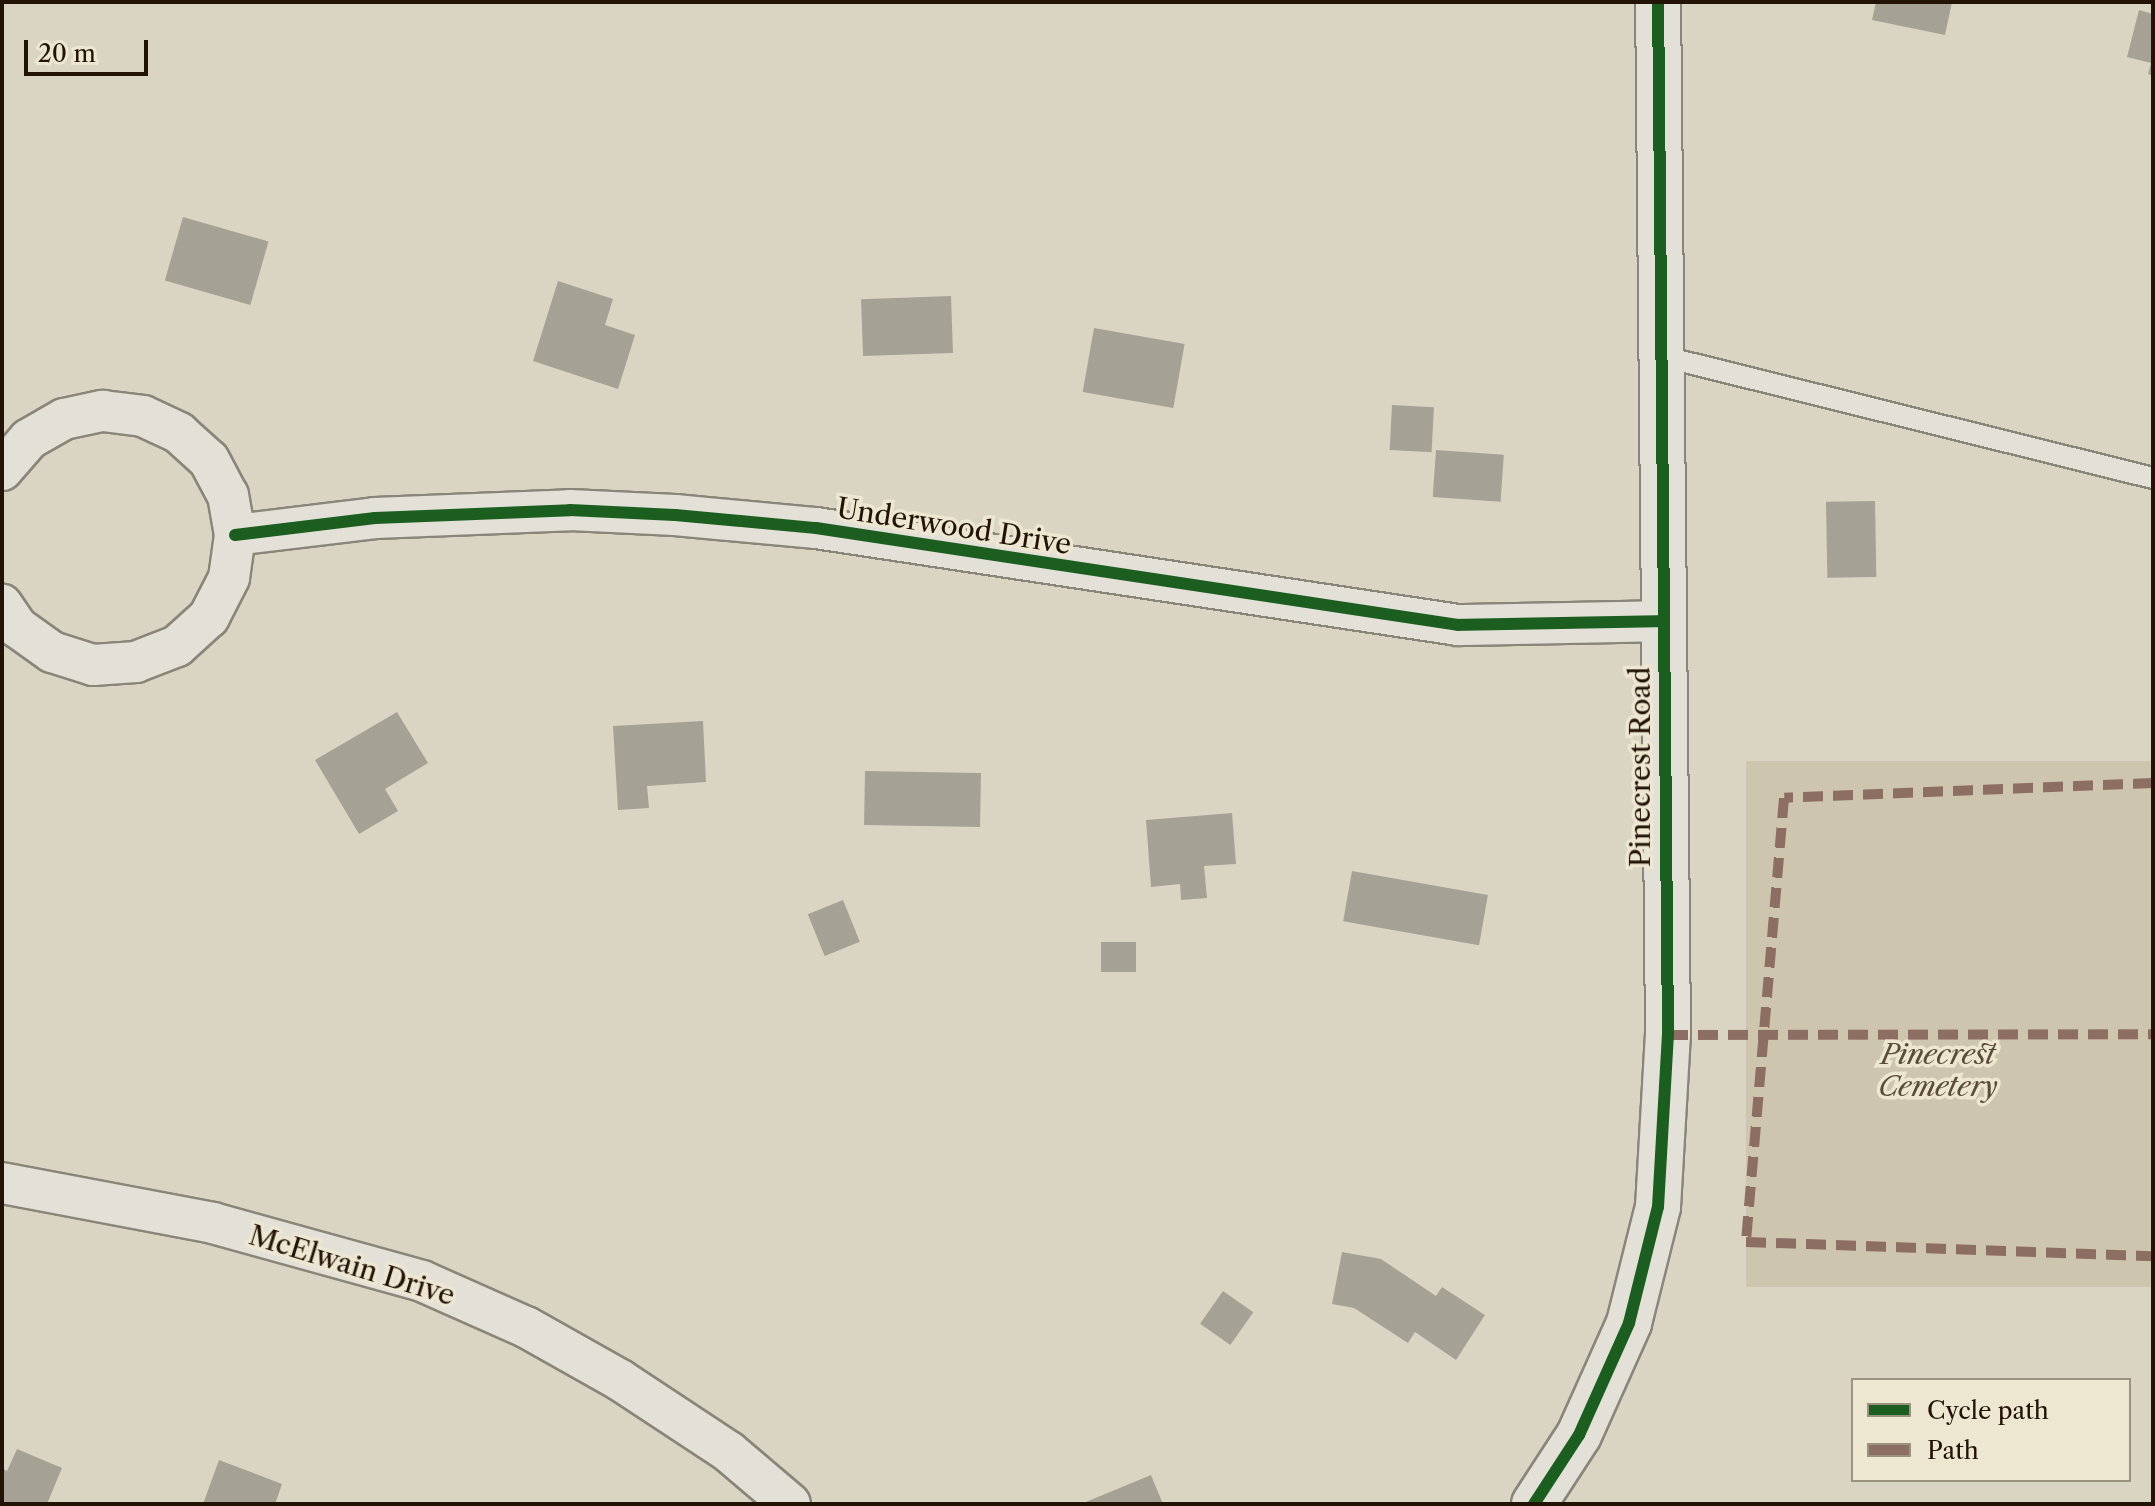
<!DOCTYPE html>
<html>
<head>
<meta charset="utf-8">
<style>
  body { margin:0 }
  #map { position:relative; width:2155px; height:1506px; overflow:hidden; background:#dad5c3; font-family:"Libre Caslon Text",serif }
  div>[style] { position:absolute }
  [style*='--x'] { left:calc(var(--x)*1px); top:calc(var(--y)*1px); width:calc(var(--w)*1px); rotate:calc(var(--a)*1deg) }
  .green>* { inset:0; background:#cdc5ad; transform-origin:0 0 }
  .building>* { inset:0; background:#a6a195; transform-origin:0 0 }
  .roads { filter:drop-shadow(2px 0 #8a8579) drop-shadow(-2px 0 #8a8579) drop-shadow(0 2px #8a8579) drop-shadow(0 -2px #8a8579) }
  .lane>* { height:20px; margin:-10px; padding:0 10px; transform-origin:10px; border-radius:10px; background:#e2e0d7 }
  .street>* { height:40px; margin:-20px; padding:0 20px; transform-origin:20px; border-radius:20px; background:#e2e0d7 }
  .secondary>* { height:44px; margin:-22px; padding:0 22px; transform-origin:22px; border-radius:22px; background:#e2e0d7 }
  .quiet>* { height:10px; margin-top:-5px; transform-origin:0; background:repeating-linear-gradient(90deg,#8d6e63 0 20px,transparent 0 30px) }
  .cycleway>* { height:12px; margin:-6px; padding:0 6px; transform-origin:6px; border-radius:6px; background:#1b5e20 }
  span { translate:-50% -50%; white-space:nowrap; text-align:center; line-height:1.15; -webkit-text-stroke:7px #ede7d2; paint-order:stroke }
  .street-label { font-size:28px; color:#231206 }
  .park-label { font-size:28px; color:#5b4c3a; font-style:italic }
  .frame { position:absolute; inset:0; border:4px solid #231206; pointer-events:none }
  .legend { position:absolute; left:1851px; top:1378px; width:280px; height:104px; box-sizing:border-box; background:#ede7d2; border:2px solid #9c9280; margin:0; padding:10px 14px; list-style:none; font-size:24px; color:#231206 }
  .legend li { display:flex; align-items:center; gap:16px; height:40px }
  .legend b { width:40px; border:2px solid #9c9280 }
  .scale { position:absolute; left:24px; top:40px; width:124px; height:36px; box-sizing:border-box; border:4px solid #231206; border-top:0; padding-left:10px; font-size:24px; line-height:28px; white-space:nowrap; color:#231206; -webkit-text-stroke:6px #ede7d2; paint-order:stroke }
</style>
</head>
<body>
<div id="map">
  <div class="green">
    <i style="left:2153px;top:761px;width:526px;height:407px;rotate:90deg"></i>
  </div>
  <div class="building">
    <i style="clip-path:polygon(1876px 2px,1952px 2px,1945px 35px,1872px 20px)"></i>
    <i style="clip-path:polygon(2139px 10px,2153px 14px,2153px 76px,2148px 74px,2151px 63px,2127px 57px)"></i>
    <i style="left:183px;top:217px;width:89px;height:66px;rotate:16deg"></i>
    <i style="clip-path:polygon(558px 281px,613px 299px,605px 325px,635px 335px,618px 389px,533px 361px)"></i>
    <i style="left:951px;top:296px;width:57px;height:90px;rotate:88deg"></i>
    <i style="left:1094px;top:328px;width:92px;height:65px;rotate:10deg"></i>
    <i style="left:1392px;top:405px;width:42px;height:45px;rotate:3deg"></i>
    <i style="left:1436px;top:450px;width:68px;height:47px;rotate:4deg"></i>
    <i style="left:1875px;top:501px;width:76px;height:49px;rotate:89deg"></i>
    <i style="clip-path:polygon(397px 712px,428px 763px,385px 789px,398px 811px,359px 834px,315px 760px)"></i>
    <i style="clip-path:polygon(703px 721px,706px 782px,647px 786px,649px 808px,618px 810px,613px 726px)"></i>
    <i style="left:865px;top:771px;width:116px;height:54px;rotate:1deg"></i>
    <i style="clip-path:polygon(1232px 813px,1236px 864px,1204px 866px,1207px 898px,1181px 900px,1180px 884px,1151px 887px,1146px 820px)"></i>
    <i style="left:1352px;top:871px;width:138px;height:51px;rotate:10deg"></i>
    <i style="left:843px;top:900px;width:45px;height:38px;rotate:68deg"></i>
    <i style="left:1101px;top:942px;width:35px;height:30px"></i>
    <i style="clip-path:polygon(1342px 1252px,1381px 1259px,1436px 1296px,1442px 1287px,1485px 1315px,1456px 1360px,1415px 1332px,1408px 1343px,1354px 1308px,1332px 1304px)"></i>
    <i style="left:1223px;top:1291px;width:37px;height:40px;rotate:35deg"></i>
    <i style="clip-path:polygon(17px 1449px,62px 1468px,47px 1504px,2px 1504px,2px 1468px,7px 1471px)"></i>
    <i style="clip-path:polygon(219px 1460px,282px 1484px,275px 1504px,203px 1504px)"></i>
    <i style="clip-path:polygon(1151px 1475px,1163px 1504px,1081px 1504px)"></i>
  </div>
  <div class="roads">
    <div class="lane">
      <i style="--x:1661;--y:356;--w:507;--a:13.93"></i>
    </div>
    <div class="street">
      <i style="--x:2;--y:470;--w:41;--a:-48.9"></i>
      <i style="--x:29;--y:439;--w:40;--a:-29.7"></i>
      <i style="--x:64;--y:419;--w:40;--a:-12"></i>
      <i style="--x:103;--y:411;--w:40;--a:7.1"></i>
      <i style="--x:143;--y:416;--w:40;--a:25"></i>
      <i style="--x:179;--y:433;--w:40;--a:42"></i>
      <i style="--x:209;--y:460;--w:40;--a:62"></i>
      <i style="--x:228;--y:495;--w:41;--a:80.1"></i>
      <i style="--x:235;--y:535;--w:43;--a:97.9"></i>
      <i style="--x:229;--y:578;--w:44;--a:117.1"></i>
      <i style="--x:209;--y:617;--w:43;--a:137.8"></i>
      <i style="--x:177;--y:646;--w:44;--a:158.7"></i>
      <i style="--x:136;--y:662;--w:43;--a:176"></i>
      <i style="--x:93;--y:665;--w:43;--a:-162.4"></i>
      <i style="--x:52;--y:652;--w:43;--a:-144.5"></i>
      <i style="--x:17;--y:627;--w:27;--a:-124"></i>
      <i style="--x:235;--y:535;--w:141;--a:-6.9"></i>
      <i style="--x:375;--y:518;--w:195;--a:-2.3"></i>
      <i style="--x:570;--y:510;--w:105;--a:2.7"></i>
      <i style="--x:675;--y:515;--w:142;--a:5.3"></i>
      <i style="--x:816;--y:528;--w:649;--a:8.59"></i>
      <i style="--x:1458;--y:625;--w:206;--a:-1.1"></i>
      <i style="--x:2;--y:1183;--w:215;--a:10.7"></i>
      <i style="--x:213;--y:1223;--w:217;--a:15.5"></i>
      <i style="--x:422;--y:1281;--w:114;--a:23.9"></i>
      <i style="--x:526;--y:1327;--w:108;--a:29.4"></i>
      <i style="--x:620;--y:1380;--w:131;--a:33.4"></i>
      <i style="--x:729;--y:1452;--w:80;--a:40.4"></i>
    </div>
    <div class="secondary">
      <i style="--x:1534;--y:1504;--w:82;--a:-56.9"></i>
      <i style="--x:1579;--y:1435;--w:123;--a:-65.9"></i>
      <i style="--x:1629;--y:1323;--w:120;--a:-76"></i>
      <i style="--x:1658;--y:1207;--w:172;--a:-86.7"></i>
      <i style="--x:1668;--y:1035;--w:1033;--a:-90.55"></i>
    </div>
  </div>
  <div class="quiet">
    <i style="--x:2153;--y:783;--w:369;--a:177.7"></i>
    <i style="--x:1784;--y:798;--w:446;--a:94.9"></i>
    <i style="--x:1746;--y:1242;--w:407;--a:2"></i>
    <i style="--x:1668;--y:1035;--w:485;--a:-0.1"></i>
  </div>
  <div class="cycleway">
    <i style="--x:235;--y:535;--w:141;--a:-6.9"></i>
    <i style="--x:375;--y:518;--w:195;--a:-2.3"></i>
    <i style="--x:570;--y:510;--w:105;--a:2.7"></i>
    <i style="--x:675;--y:515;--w:142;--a:5.3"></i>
    <i style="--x:816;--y:528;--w:649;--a:8.59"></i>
    <i style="--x:1458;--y:625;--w:206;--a:-1.1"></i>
    <i style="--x:1534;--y:1504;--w:82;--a:-56.9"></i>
    <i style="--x:1579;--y:1435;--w:123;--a:-65.9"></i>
    <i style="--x:1629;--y:1323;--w:120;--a:-76"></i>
    <i style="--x:1658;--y:1207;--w:172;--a:-86.7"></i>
    <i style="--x:1668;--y:1035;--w:1033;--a:-90.55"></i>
  </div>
  <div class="street-label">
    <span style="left:954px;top:526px;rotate:9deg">Underwood Drive</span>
    <span style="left:1640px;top:767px;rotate:-90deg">Pinecrest Road</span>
    <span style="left:352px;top:1265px;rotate:17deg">McElwain Drive</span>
  </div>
  <div class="park-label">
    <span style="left:1938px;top:1070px">Pinecrest<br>Cemetery</span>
  </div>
  <div class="frame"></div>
  <ul class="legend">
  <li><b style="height:10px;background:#1b5e20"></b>Cycle path</li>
  <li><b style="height:10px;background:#8d6e63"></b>Path</li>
  </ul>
  <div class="scale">20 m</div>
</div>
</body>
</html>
